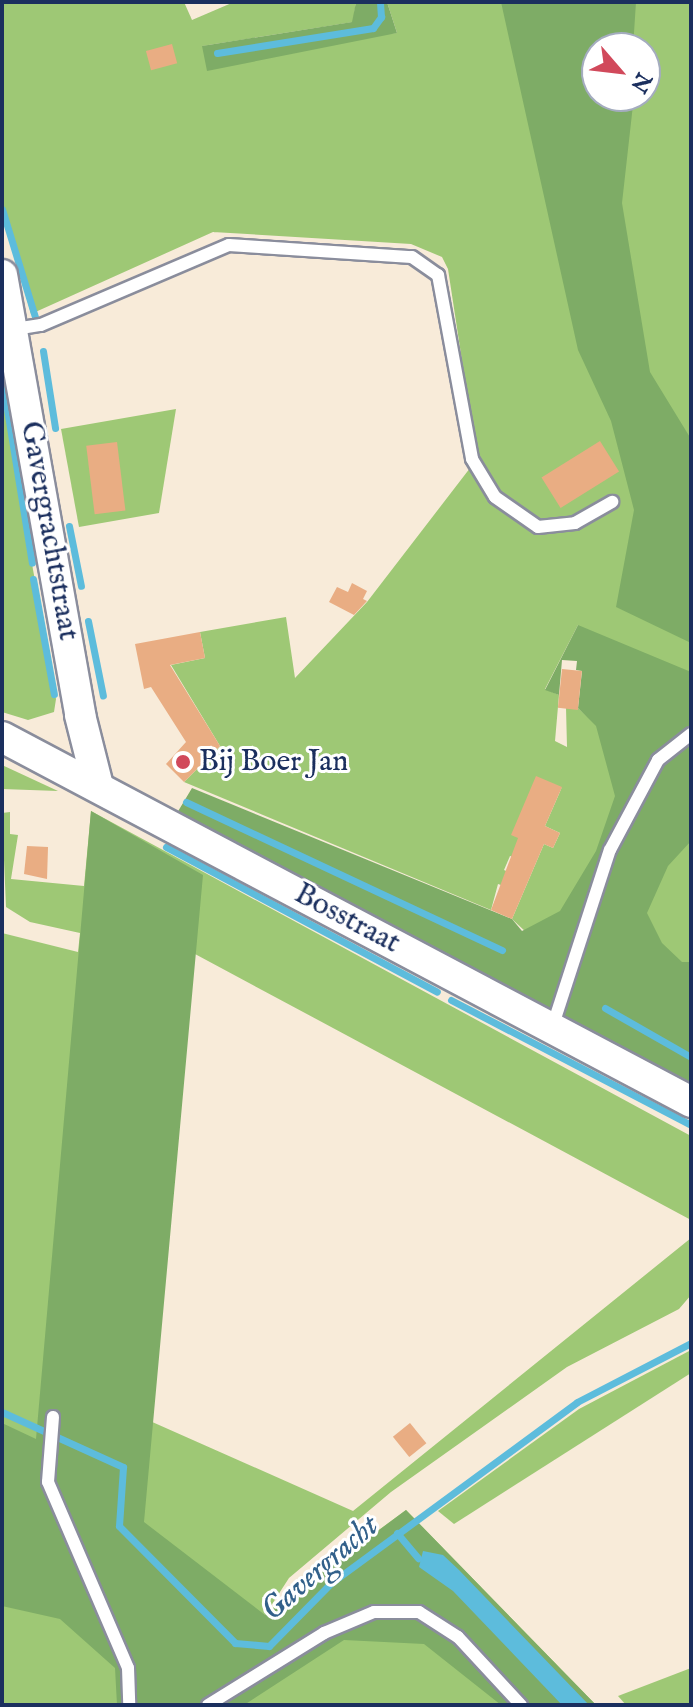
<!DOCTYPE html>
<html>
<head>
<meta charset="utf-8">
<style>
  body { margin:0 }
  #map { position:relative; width:693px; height:1707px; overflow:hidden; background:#f8ebd9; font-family:"IM FELL English",serif }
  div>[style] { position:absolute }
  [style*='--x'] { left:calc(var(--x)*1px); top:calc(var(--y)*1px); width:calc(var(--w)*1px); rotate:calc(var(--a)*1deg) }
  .green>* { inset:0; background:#9ec875 }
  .forest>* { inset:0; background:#7eac66 }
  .water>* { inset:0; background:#5dbcdc }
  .stream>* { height:7px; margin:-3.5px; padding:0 3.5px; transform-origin:3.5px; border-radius:3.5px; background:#5dbcdc }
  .building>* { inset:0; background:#e9ad83; transform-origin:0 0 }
  .roads { filter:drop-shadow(2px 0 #8a8d9c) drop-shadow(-2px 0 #8a8d9c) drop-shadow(0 2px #8a8d9c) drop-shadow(0 -2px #8a8d9c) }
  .service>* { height:12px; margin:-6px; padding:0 6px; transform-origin:6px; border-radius:6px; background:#fff }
  .tertiary>* { height:30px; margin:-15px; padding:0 15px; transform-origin:15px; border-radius:15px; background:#fff }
  .dots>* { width:22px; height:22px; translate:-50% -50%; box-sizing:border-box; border:4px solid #fff; border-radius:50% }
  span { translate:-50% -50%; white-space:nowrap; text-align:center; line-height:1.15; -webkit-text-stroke:6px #fff; paint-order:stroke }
  .street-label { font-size:30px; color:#1b2f5e }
  .poi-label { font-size:30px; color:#1b2f5e }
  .left { translate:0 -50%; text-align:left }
  .water-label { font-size:32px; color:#32608a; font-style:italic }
  .frame { position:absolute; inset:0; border:4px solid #1b2f5e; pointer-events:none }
  .north { position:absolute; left:581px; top:32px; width:80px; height:80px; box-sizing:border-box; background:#fff; border:2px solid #a4acbf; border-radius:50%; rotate:118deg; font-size:22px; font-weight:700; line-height:32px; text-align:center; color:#1b2f5e }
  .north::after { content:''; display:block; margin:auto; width:28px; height:36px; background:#d1495b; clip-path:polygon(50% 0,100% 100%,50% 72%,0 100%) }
</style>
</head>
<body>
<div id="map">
  <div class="green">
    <i style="clip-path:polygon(evenodd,2px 2px,184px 2px,192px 20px,234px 2px,356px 2px,353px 22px,202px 46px,397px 33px,387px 2px,691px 2px,691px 1086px,512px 919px,544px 844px,553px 848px,560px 833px,545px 826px,562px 787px,520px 859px,510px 856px,504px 870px,513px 874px,507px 887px,498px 884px,491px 910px,184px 782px,220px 746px,171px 665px,205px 658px,200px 632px,286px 617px,295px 678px,367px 602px,477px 459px,448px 269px,442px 257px,411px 244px,213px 232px,31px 314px,2px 210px,2px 2px,597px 48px,645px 48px,645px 96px,597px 96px,597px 48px,2px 2px,578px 625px,591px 720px,578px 708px,566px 708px,567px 747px,555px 741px,559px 695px,545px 689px,578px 625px)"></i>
    <i style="clip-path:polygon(2px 395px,56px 699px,54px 712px,28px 720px,2px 712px)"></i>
    <i style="clip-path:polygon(176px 409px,159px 513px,79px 527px,61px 429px)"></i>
    <i style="clip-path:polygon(2px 765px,58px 791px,2px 789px)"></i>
    <i style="clip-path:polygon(91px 811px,691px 1136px,691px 1220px,195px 954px,150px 1421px,353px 1511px,691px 1238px,691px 1295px,679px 1309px,567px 1367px,391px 1492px,289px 1578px,267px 1612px,406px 1510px,596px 1705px,2px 1705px,2px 933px,78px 952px,80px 933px,30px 922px,6px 907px,2px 813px,10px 812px,10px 834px,18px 835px,11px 879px,84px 886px)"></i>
    <i style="clip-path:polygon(691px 1350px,691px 1373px,454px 1524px,438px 1511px,579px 1409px)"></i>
    <i style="clip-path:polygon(691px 1668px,691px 1705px,626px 1705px,618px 1696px)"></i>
  </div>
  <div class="forest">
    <i style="clip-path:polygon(356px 2px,387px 2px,397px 33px,207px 71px,202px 46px,352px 22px)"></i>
    <i style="clip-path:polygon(501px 2px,636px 2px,633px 48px,597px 48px,597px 96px,634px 96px,622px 203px,650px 372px,691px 439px,691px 643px,616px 607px,634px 510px,611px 421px,578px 350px)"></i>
    <i style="clip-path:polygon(578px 625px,691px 672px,691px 841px,668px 866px,647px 913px,662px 943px,682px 962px,691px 962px,691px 1086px,177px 813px,192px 788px,512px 919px,522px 931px,560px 911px,596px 851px,615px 796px,596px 726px,578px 708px,582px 671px,576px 670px,577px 661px,562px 660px,559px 695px,545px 690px)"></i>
    <i style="clip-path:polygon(91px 811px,203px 875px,144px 1522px,265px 1615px,406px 1510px,596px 1705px,501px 1705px,424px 1644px,344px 1640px,244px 1705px,117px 1705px,115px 1668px,60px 1619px,2px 1606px,2px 1423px,36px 1439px)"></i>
  </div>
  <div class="water">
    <i style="clip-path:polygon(423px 1551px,443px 1555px,459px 1570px,589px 1705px,562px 1705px,453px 1591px,419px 1567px)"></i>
  </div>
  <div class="stream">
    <i style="--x:217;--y:53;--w:158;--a:-9.1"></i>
    <i style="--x:373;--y:28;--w:14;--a:-54"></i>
    <i style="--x:381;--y:17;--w:15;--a:-94"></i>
    <i style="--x:2;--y:209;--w:113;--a:73"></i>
    <i style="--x:43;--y:351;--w:78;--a:81.1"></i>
    <i style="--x:2;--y:378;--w:187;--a:80.8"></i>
    <i style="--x:69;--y:526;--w:61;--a:78.7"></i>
    <i style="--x:33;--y:579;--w:117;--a:79.7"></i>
    <i style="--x:88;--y:621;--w:76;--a:78.7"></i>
    <i style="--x:186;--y:802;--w:349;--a:25.1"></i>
    <i style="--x:166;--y:847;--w:307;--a:28.1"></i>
    <i style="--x:451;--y:1000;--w:271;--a:27.5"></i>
    <i style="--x:605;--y:1008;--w:99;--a:29.7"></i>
    <i style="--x:2;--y:1412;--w:133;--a:24.4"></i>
    <i style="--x:123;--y:1467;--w:59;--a:93.9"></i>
    <i style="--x:119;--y:1526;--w:165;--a:45.2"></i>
    <i style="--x:235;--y:1643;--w:34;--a:5"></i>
    <i style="--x:269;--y:1646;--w:88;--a:-45.5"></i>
    <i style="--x:331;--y:1583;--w:305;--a:-36.3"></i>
    <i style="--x:577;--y:1402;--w:128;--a:-27.4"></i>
    <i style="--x:397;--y:1533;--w:33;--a:50"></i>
  </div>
  <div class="building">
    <i style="left:172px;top:44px;width:20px;height:27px;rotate:75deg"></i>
    <i style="left:600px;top:441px;width:36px;height:69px;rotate:58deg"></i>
    <i style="left:117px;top:442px;width:69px;height:31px;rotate:83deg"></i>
    <i style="clip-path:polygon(352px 583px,367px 591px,363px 599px,367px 601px,354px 615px,329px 602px,337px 587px,348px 592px)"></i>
    <i style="clip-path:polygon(200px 632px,205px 658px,170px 665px,220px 746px,184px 782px,166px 764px,186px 742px,151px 687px,144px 689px,135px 644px)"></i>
    <i style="left:562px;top:669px;width:20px;height:39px;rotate:6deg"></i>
    <i style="clip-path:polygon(536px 776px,562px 787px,545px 826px,560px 833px,553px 848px,544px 844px,512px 919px,491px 910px,518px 838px,511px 835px)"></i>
    <i style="clip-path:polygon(27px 846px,48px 847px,47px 879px,24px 874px)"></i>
    <i style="left:410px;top:1423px;width:26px;height:22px;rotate:51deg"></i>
  </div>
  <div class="roads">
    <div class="service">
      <i style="--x:15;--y:329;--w:26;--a:-9"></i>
      <i style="--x:41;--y:325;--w:204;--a:-23.1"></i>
      <i style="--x:229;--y:245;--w:183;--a:3.8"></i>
      <i style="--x:412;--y:257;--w:32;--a:35"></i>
      <i style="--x:438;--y:275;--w:187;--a:79.5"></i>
      <i style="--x:472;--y:459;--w:44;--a:58.8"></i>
      <i style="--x:495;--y:497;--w:52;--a:34.9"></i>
      <i style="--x:538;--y:527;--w:37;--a:-6"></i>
      <i style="--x:575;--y:523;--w:43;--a:-29.6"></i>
      <i style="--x:552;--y:1028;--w:187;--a:-72"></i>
      <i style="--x:610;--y:850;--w:102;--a:-61.9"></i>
      <i style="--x:658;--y:760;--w:42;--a:-38.2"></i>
      <i style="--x:53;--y:1417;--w:65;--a:94.4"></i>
      <i style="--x:48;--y:1482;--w:202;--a:66.7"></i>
      <i style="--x:128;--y:1668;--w:37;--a:88"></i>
      <i style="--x:208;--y:1705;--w:137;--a:-31.8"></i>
      <i style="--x:324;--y:1633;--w:54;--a:-22.8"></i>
      <i style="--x:374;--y:1612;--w:45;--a:0"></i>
      <i style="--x:419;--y:1612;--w:46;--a:32.7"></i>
      <i style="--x:458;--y:1637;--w:93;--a:47.2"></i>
    </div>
    <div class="tertiary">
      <i style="--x:2;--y:275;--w:447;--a:79.9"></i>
      <i style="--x:80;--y:715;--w:73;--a:75.8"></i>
      <i style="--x:2;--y:737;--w:780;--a:27.91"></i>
    </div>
  </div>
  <div class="dots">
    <i style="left:183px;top:762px;background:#d1495b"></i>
  </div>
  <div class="street-label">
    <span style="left:49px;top:531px;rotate:80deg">Gavergrachtstraat</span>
    <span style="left:347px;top:919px;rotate:28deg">Bosstraat</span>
  </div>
  <div class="poi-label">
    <span class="left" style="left:199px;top:762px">Bij Boer Jan</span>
  </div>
  <div class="water-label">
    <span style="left:321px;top:1569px;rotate:-41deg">Gavergracht</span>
  </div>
  <div class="frame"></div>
  <div class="north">N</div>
</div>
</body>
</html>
